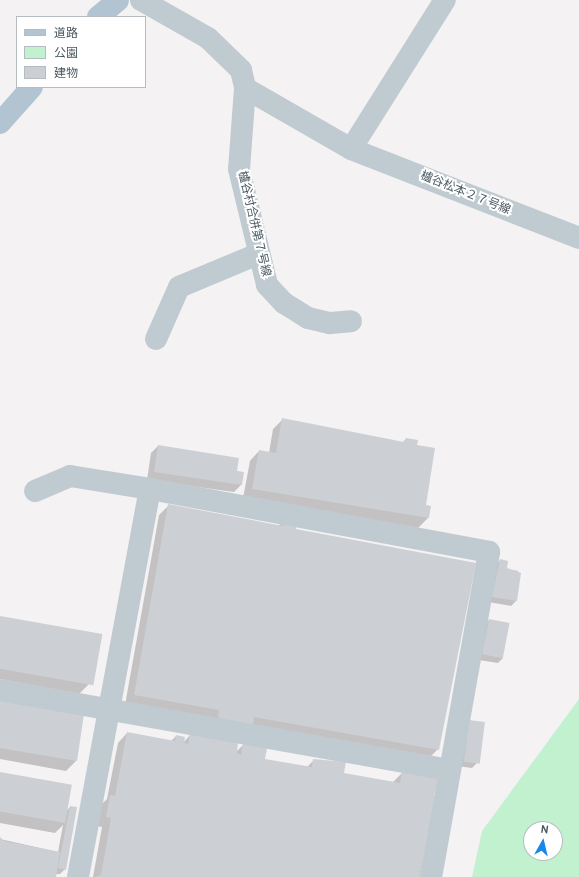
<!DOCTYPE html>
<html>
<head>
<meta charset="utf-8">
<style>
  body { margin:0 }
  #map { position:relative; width:579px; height:877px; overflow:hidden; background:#f4f2f3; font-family:Overpass,"Noto Sans JP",sans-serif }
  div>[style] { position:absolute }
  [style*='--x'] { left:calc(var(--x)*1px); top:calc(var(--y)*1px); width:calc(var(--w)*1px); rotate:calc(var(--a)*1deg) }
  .green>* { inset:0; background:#c2f1d0 }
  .shadow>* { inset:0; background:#0003 }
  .building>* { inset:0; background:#ccd0d4; transform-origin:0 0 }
  .minor>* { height:22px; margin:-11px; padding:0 11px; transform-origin:11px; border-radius:11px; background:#c0cbd1 }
  .major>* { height:22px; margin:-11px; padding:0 11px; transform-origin:11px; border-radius:11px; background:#b2c4d1 }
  span { translate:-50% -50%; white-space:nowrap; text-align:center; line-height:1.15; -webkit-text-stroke:4px #fff; paint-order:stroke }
  .street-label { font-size:12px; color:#495860 }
  .legend { position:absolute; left:16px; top:16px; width:130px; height:72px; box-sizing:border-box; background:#fff; border:1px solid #b6bcbf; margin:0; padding:5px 7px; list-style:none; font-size:12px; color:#495860 }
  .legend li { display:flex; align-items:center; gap:8px; height:20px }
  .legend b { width:20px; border:1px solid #b6bcbf }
  .north { position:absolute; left:523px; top:821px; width:40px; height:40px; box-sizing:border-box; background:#fff; border:1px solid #b6bcbf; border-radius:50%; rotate:8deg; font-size:11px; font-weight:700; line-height:16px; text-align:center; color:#495860 }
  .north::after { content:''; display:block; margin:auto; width:14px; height:18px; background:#1787e9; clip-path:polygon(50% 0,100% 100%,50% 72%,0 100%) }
</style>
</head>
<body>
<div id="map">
  <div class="green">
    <i style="clip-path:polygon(evenodd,579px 699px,579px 877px,472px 877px,482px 831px,579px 699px,531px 829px,555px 829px,555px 853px,531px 853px,531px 829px)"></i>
  </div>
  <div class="shadow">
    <i style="clip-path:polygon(283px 419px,402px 443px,406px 439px,425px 506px,430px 506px,428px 518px,418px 528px,243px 498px,250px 461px,259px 451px,269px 453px,273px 429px)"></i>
    <i style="clip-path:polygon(158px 446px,243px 473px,241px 485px,234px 492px,147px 480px,151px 453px)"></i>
    <i style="clip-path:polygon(169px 505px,278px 526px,284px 521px,295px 529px,438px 749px,428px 759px,125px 705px,159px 515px)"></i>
    <i style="clip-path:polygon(500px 560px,506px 569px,518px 571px,516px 601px,511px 606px,488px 602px,495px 565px)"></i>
    <i style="clip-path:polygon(0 617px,100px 635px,89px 684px,79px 694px,0 679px)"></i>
    <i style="clip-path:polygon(489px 620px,503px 658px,498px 663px,479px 660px,484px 625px)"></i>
    <i style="clip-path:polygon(0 699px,76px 761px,66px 771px,0 759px)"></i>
    <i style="clip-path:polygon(464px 726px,477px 763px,472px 768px,457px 766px)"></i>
    <i style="clip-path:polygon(127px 733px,171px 741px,176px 736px,184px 742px,190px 735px,236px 752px,244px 744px,264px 760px,307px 767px,314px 760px,343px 774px,393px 782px,403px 772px,435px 797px,420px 877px,93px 877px,102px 827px,96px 826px,100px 806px,107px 799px,118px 743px)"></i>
    <i style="clip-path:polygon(0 773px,67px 810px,70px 807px,65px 869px,60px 874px,0 877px,0 839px,58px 852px,63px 825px,55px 833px,0 823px)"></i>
  </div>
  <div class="building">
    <i style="clip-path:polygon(282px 418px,404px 442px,406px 438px,418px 440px,417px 445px,435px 448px,426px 505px,431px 506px,429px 518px,252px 489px,259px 450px,276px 453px)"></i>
    <i style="clip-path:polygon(158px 445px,239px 458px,237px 471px,244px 472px,242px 485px,154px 472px)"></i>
    <i style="clip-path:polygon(168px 504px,283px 526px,283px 520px,297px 522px,296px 529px,476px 563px,439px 750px,254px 717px,253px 725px,224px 720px,218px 717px,219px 710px,134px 695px)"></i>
    <i style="clip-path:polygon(500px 559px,508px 561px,507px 568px,521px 573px,517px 601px,492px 597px)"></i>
    <i style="left:0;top:616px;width:104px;height:52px;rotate:10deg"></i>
    <i style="left:489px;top:619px;width:21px;height:36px;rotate:11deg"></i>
    <i style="clip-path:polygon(0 698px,84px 714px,77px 761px,0 748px)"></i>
    <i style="left:469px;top:720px;width:16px;height:42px;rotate:7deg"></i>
    <i style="clip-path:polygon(127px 732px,175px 741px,176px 735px,185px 737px,184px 743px,188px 744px,190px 734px,238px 742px,237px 753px,241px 755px,243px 743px,267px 748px,265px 759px,312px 767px,313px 759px,346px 762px,344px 773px,400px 783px,402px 771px,440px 778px,434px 795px,437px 796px,419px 877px,95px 877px,101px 875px,111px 818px,106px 817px,110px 795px,115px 796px)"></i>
    <i style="left:0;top:772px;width:73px;height:39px;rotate:10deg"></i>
    <i style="clip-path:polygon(70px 806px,77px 807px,66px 870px,58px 868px)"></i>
    <i style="clip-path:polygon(0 837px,4px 841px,60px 852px,56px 877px,0 877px)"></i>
  </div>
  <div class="minor">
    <i style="--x:141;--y:0;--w:77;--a:29.6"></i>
    <i style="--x:208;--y:38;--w:46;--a:44.1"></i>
    <i style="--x:241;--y:70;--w:18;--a:77"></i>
    <i style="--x:245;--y:88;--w:81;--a:94.2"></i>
    <i style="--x:239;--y:169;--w:119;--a:76.4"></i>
    <i style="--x:267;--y:285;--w:25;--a:47"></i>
    <i style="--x:284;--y:303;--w:28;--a:32"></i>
    <i style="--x:308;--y:318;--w:23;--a:13"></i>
    <i style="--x:330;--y:323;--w:21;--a:-5"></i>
    <i style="--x:245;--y:88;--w:122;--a:29.9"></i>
    <i style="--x:351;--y:149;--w:245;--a:21.3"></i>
    <i style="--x:351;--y:149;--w:176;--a:-57.8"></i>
    <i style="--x:156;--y:339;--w:57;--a:-66.1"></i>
    <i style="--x:179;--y:287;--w:86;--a:-22.7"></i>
    <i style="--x:35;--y:491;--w:38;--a:-23"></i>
    <i style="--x:70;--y:476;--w:81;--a:9.2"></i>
    <i style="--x:0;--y:690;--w:457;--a:10.1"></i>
    <i style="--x:78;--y:877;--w:395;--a:-79.5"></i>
    <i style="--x:150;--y:489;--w:345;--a:10.5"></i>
    <i style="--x:489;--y:552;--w:330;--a:100.1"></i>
  </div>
  <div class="major">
    <i style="--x:98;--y:17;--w:26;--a:-40"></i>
    <i style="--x:0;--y:123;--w:48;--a:-48.4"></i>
  </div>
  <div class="street-label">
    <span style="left:465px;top:194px;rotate:22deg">櫨谷松本２７号線</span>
    <span style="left:253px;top:224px;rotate:77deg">櫨谷村合併第７号線</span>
  </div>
  <ul class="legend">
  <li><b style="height:5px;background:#b2c4d1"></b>道路</li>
  <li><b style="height:11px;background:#c2f1d0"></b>公園</li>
  <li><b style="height:11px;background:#ccd0d4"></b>建物</li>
  </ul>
  <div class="north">N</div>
</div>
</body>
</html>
